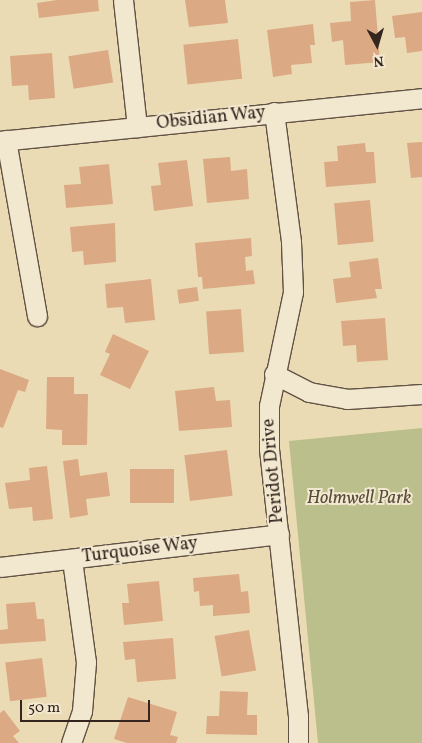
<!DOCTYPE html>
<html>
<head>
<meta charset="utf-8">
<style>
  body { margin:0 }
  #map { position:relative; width:422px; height:743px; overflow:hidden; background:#ebdbb5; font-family:Vollkorn,serif }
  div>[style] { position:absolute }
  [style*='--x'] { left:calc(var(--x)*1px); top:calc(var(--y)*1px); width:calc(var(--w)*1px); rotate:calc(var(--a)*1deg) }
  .green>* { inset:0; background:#bbbf8b }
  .building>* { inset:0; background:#dba983; transform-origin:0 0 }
  .roads { filter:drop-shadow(1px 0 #625244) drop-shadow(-1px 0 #625244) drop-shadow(0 1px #625244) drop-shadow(0 -1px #625244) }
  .minor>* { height:19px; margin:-9.5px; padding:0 9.5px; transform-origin:9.5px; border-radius:9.5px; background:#f2e8cf }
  span { translate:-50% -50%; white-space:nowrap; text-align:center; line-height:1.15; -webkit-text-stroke:4px #f2e8cf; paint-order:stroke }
  .street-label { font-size:18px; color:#34251f }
  .park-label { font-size:18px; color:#564c3a; font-style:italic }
  .north { position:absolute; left:352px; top:20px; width:50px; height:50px; -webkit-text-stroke:4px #f2e8cf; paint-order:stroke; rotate:174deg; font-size:14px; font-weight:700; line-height:20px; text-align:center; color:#34251f }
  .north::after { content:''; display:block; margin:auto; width:18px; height:22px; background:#34251f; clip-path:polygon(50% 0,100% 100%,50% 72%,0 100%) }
  .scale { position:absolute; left:20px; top:700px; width:130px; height:22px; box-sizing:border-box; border:2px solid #34251f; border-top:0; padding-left:6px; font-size:15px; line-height:18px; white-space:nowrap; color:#34251f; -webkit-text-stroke:4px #f2e8cf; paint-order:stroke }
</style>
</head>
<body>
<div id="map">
  <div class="green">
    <i style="clip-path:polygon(422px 428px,422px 743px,318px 743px,289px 441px)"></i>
  </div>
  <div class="building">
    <i style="clip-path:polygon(57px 0,98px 0,99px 11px,39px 18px,37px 3px)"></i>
    <i style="clip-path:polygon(185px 0,225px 0,228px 23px,189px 27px)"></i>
    <i style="clip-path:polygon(375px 0,380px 62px,345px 65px,343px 40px,332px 42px,330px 23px,351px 21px,350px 2px)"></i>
    <i style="clip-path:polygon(422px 12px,422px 51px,407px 53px,405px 37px,395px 38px,392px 16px)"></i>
    <i style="clip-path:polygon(313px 24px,315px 45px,310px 45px,312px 63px,291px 65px,292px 74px,273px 77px,267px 30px)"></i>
    <i style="left:238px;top:39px;width:40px;height:55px;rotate:84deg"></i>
    <i style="left:108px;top:50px;width:33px;height:40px;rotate:81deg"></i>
    <i style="clip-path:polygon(52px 53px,55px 98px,29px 100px,28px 85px,12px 86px,10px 56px)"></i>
    <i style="clip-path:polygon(422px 142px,422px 177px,411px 178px,407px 143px)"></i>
    <i style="clip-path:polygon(365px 143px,366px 152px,374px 152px,376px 183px,326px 187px,324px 162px,338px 161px,337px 146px)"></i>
    <i style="clip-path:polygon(230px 157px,231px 171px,247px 169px,249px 199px,207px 203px,203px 159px)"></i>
    <i style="clip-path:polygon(187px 160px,193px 206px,154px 211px,151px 186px,161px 185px,158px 163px)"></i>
    <i style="clip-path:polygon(109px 164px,113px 204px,66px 208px,64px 185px,81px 184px,79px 167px)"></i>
    <i style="left:370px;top:200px;width:42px;height:36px;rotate:85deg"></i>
    <i style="clip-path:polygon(115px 223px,116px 262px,84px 265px,83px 251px,72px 252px,70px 227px)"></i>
    <i style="clip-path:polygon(251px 238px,252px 256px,245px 257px,246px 271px,253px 270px,255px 284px,203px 289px,202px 277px,198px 277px,195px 243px)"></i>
    <i style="clip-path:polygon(378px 258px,382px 289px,375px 289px,377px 298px,336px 303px,333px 279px,351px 277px,349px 262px)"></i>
    <i style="clip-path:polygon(151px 279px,155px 320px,125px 323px,123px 307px,107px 308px,105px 284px)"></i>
    <i style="left:197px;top:287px;width:14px;height:20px;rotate:82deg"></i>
    <i style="left:241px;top:309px;width:43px;height:35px;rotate:86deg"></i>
    <i style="clip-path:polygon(385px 318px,388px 360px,357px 362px,356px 345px,343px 346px,341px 321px)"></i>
    <i style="clip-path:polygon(113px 334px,149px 351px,130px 389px,100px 375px,110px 354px,105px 352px)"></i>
    <i style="clip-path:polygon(0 369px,29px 380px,25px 392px,18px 390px,3px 428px,0 427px)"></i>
    <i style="clip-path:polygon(47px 377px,74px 377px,74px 394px,88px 394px,87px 445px,62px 445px,62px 430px,46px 429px)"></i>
    <i style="clip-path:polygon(214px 387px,216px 401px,230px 400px,232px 427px,179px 431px,175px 391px)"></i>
    <i style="left:227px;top:450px;width:46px;height:43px;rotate:83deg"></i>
    <i style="clip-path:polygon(78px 459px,80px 476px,107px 472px,110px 496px,86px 499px,88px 515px,70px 518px,63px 461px)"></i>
    <i style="clip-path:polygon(47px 466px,53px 519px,33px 521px,32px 507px,9px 509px,5px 483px,30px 480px,29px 468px)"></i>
    <i style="left:174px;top:469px;width:34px;height:44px;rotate:90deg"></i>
    <i style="clip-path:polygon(239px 574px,241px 592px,248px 591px,250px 613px,213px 616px,213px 605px,200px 606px,199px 591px,194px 592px,193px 578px)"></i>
    <i style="clip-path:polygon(159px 581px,163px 621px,124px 625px,122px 603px,129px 603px,127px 584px)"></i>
    <i style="clip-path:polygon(35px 602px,37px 619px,44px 619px,46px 641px,0 644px,0 630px,8px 629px,6px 604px)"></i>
    <i style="left:249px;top:630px;width:41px;height:35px;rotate:80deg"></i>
    <i style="clip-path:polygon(173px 638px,176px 679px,137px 682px,135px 659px,125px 660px,123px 642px)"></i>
    <i style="left:42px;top:658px;width:39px;height:37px;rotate:83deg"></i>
    <i style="clip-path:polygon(220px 691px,248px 692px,247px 715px,257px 715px,257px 735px,206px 734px,207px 716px,219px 716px)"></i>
    <i style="clip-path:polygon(128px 697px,177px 712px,170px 735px,178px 737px,176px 743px,127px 743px,114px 739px)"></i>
    <i style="clip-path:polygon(4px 710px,20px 731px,13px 736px,19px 743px,0 743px,0 713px)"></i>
  </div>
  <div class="roads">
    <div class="minor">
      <i style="--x:123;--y:0;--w:128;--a:83.7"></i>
      <i style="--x:274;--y:112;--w:131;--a:82.5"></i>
      <i style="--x:291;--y:242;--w:50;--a:87.7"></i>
      <i style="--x:293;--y:292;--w:116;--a:101.9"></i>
      <i style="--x:269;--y:406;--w:43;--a:90"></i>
      <i style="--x:269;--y:449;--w:269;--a:83.8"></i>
      <i style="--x:298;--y:716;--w:27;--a:90"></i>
      <i style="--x:6;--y:140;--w:179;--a:80"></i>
      <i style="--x:0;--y:141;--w:424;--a:-5.8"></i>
      <i style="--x:274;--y:374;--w:39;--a:27"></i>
      <i style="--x:309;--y:392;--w:39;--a:10"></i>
      <i style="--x:347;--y:399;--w:75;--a:-3.8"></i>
      <i style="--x:0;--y:567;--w:281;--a:-6.7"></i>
      <i style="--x:71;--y:743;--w:34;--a:-71"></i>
      <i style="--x:82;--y:711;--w:49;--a:-85.3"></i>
      <i style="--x:86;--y:662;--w:103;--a:-97.8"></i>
    </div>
  </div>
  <div class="street-label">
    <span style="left:211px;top:119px;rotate:-6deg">Obsidian Way</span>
    <span style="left:274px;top:471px;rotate:-95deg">Peridot Drive</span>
    <span style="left:140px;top:551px;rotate:-7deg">Turquoise Way</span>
  </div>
  <div class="park-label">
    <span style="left:359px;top:499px">Holmwell Park</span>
  </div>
  <div class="north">N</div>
  <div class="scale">50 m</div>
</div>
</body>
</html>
